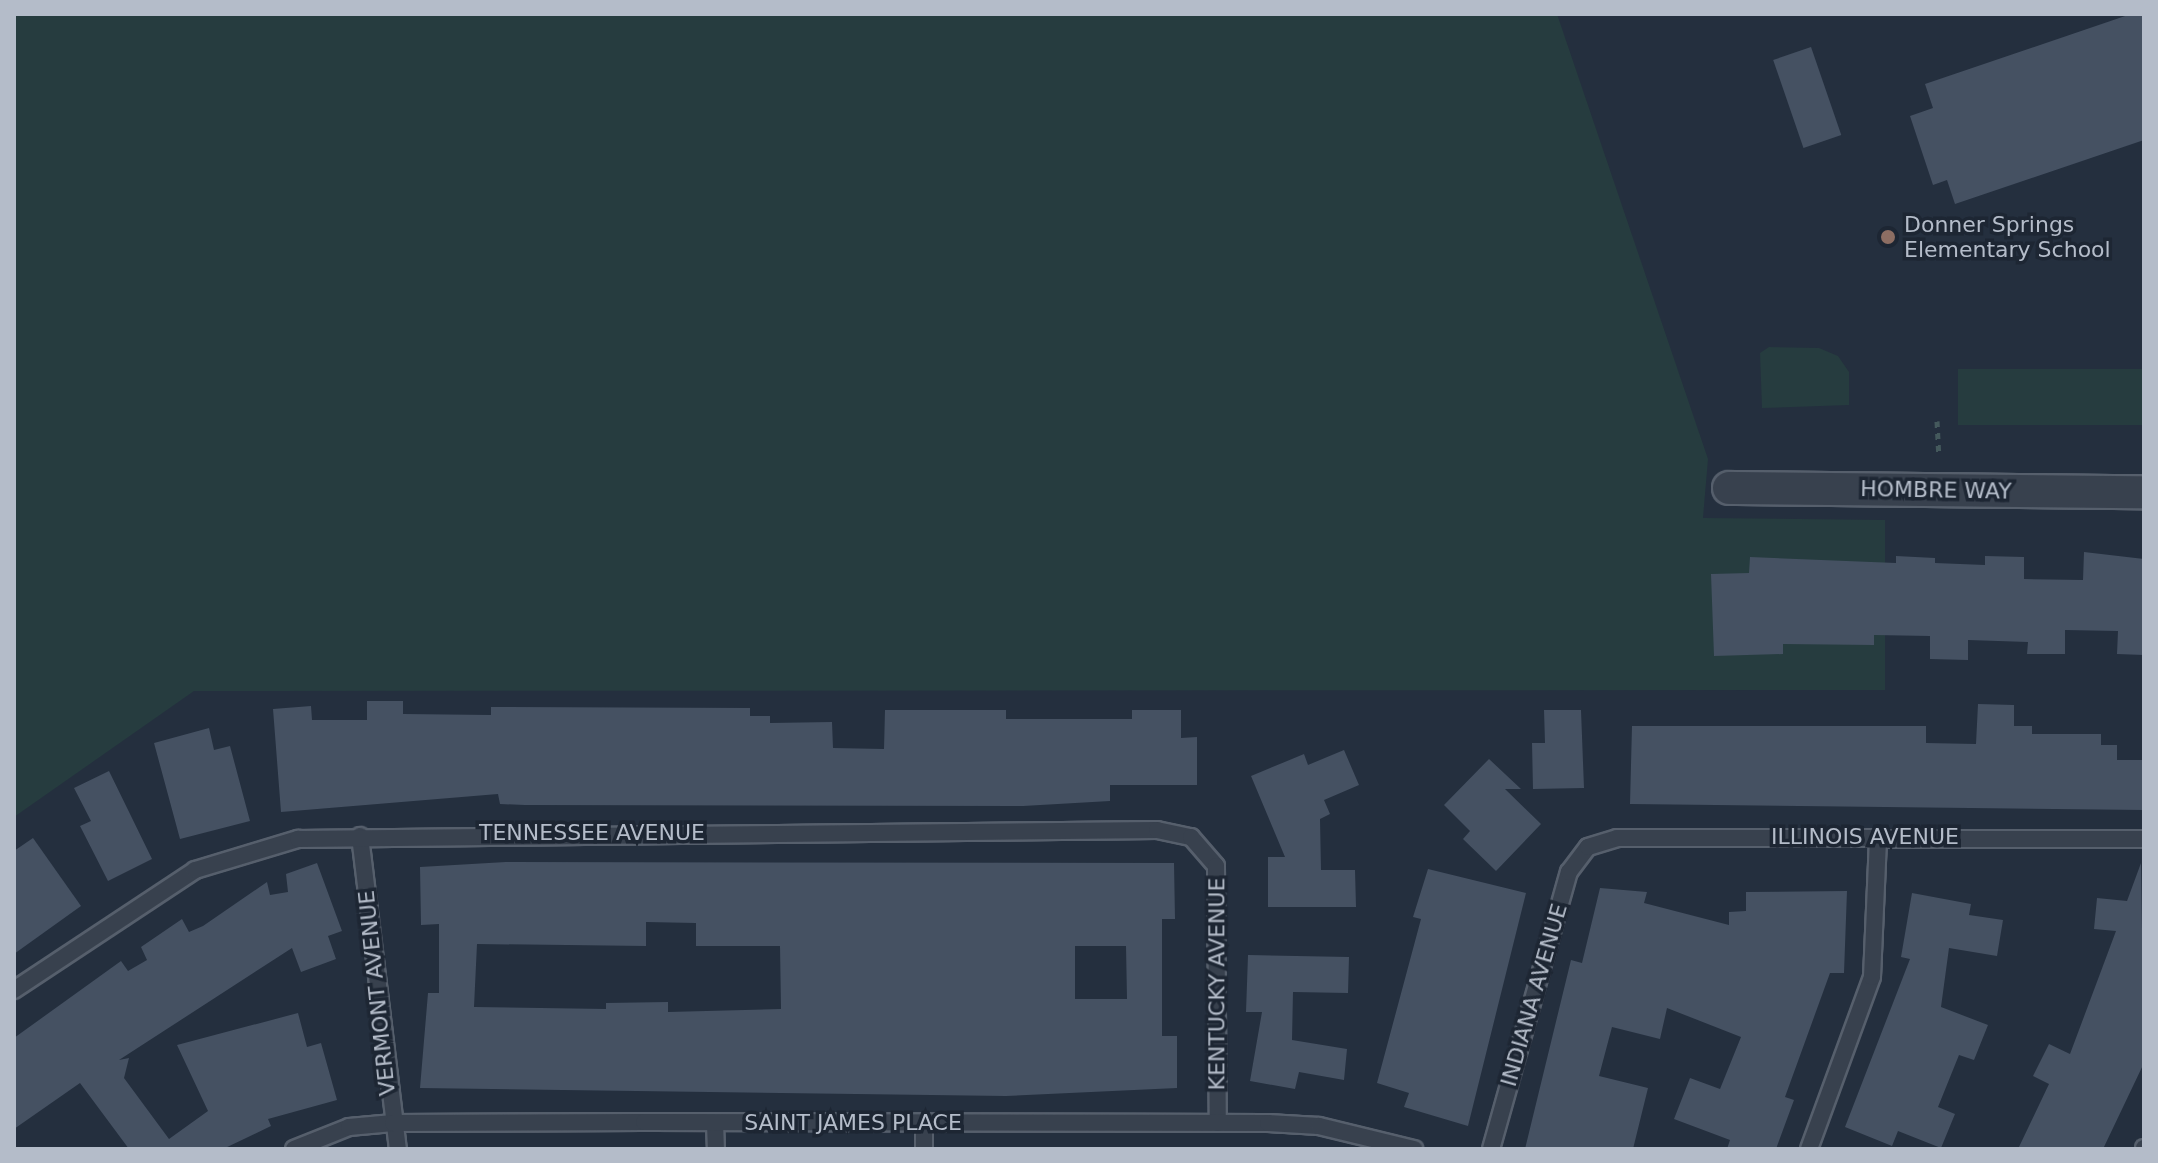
<!DOCTYPE html>
<html>
<head>
<meta charset="utf-8">
<style>
  body { margin:0 }
  #map { position:relative; width:2158px; height:1163px; overflow:hidden; background:#242f3e; font-family:"DejaVu Sans",sans-serif }
  div>[style] { position:absolute }
  [style*='--x'] { left:calc(var(--x)*1px); top:calc(var(--y)*1px); width:calc(var(--w)*1px); rotate:calc(var(--a)*1deg) }
  .green>* { inset:0; background:#263c3f; transform-origin:0 0 }
  .building>* { inset:0; background:#455162; transform-origin:0 0 }
  .path>* { height:5px; margin-top:-2.5px; transform-origin:0; background:repeating-linear-gradient(90deg,#44595c 0 6px,transparent 0 12px) }
  .roads { filter:drop-shadow(2px 0 #565f6c) drop-shadow(-2px 0 #565f6c) drop-shadow(0 2px #565f6c) drop-shadow(0 -2px #565f6c) }
  .lane>* { height:16px; margin:-8px; padding:0 8px; transform-origin:8px; border-radius:8px; background:#38414e }
  .street>* { height:32px; margin:-16px; padding:0 16px; transform-origin:16px; border-radius:16px; background:#38414e }
  .dots>* { width:22px; height:22px; translate:-50% -50%; box-sizing:border-box; border:4px solid #1d2633; border-radius:50% }
  span { translate:-50% -50%; white-space:nowrap; text-align:center; line-height:1.15; -webkit-text-stroke:7px #1d2633; paint-order:stroke }
  .poi-label { font-size:22px; color:#b4bcc9 }
  .left { translate:0 -50%; text-align:left }
  .street-label { font-size:22px; color:#b4bcc9 }
  .frame { position:absolute; inset:0; border:16px solid #b4bcc9; pointer-events:none }
</style>
</head>
<body>
<div id="map">
  <div class="green">
    <i style="clip-path:polygon(14px 14px,1557px 14px,1708px 459px,1703px 518px,1885px 520px,1885px 690px,194px 691px,14px 817px)"></i>
    <i style="clip-path:polygon(1769px 347px,1819px 348px,1838px 356px,1849px 372px,1849px 405px,1762px 408px,1760px 353px)"></i>
    <i style="left:1958px;top:369px;width:186px;height:56px"></i>
  </div>
  <div class="building">
    <i style="clip-path:polygon(2131px 14px,2144px 14px,2144px 140px,1955px 204px,1947px 180px,1933px 185px,1910px 116px,1933px 108px,1925px 84px)"></i>
    <i style="left:1811px;top:47px;width:93px;height:40px;rotate:71deg"></i>
    <i style="clip-path:polygon(2084px 552px,2144px 559px,2144px 655px,2117px 654px,2118px 631px,2065px 630px,2065px 654px,2027px 654px,2028px 642px,1968px 640px,1968px 660px,1930px 659px,1930px 636px,1874px 635px,1874px 645px,1783px 644px,1783px 654px,1714px 656px,1711px 574px,1749px 573px,1750px 557px,1896px 563px,1896px 556px,1935px 558px,1935px 563px,1985px 565px,1985px 556px,2024px 557px,2024px 579px,2083px 580px)"></i>
    <i style="clip-path:polygon(367px 701px,403px 701px,403px 714px,491px 715px,491px 707px,750px 708px,750px 716px,770px 716px,770px 723px,832px 722px,833px 748px,884px 749px,885px 710px,1006px 710px,1006px 719px,1132px 719px,1132px 710px,1181px 710px,1181px 738px,1197px 737px,1197px 785px,1110px 785px,1110px 801px,1023px 806px,525px 805px,500px 804px,498px 794px,281px 812px,273px 709px,311px 706px,312px 720px,367px 720px)"></i>
    <i style="clip-path:polygon(1978px 704px,2014px 705px,2014px 726px,2032px 726px,2032px 734px,2101px 734px,2101px 745px,2117px 745px,2117px 760px,2144px 760px,2144px 810px,1630px 804px,1632px 726px,1926px 726px,1926px 743px,1976px 744px)"></i>
    <i style="clip-path:polygon(1544px 710px,1581px 710px,1584px 788px,1533px 789px,1532px 743px,1545px 743px)"></i>
    <i style="clip-path:polygon(209px 728px,214px 750px,230px 746px,250px 821px,180px 839px,154px 743px)"></i>
    <i style="clip-path:polygon(1344px 750px,1359px 785px,1324px 800px,1330px 814px,1320px 819px,1321px 870px,1355px 870px,1356px 907px,1268px 907px,1268px 857px,1285px 857px,1251px 776px,1304px 754px,1308px 765px)"></i>
    <i style="clip-path:polygon(1489px 759px,1521px 789px,1505px 789px,1541px 824px,1496px 871px,1463px 839px,1470px 831px,1444px 805px)"></i>
    <i style="clip-path:polygon(109px 771px,152px 859px,108px 881px,80px 826px,91px 821px,74px 788px)"></i>
    <i style="clip-path:polygon(33px 838px,81px 906px,14px 954px,14px 851px)"></i>
    <i style="clip-path:polygon(evenodd,506px 862px,1174px 863px,1175px 919px,1162px 919px,1162px 1036px,1177px 1036px,1177px 1088px,1006px 1096px,420px 1088px,428px 993px,439px 993px,439px 924px,421px 925px,420px 867px,506px 862px,646px 922px,696px 923px,696px 946px,780px 946px,781px 1009px,668px 1012px,668px 1002px,606px 1003px,606px 1009px,474px 1007px,477px 944px,646px 946px,646px 922px,506px 862px,1075px 946px,1126px 946px,1127px 999px,1075px 999px,1075px 946px)"></i>
    <i style="clip-path:polygon(317px 863px,342px 931px,328px 936px,336px 959px,301px 972px,292px 948px,119px 1060px,129px 1058px,124px 1078px,169px 1139px,208px 1111px,177px 1045px,298px 1013px,307px 1047px,321px 1043px,337px 1100px,268px 1119px,271px 1126px,223px 1149px,129px 1149px,80px 1083px,14px 1129px,14px 1038px,121px 961px,128px 971px,147px 960px,141px 947px,182px 919px,189px 932px,203px 926px,267px 882px,270px 895px,288px 892px,286px 874px)"></i>
    <i style="clip-path:polygon(2141px 863px,2144px 1063px,2103px 1149px,2018px 1149px,2049px 1084px,2033px 1076px,2049px 1044px,2070px 1054px,2116px 931px,2094px 929px,2097px 898px,2127px 901px)"></i>
    <i style="clip-path:polygon(1428px 869px,1526px 893px,1468px 1126px,1404px 1107px,1409px 1093px,1377px 1083px,1421px 919px,1413px 917px)"></i>
    <i style="clip-path:polygon(1600px 888px,1647px 892px,1644px 903px,1729px 925px,1729px 912px,1746px 911px,1746px 892px,1847px 891px,1844px 973px,1830px 973px,1785px 1097px,1794px 1100px,1776px 1149px,1727px 1149px,1730px 1140px,1674px 1119px,1690px 1078px,1720px 1089px,1741px 1037px,1667px 1008px,1660px 1039px,1612px 1027px,1599px 1076px,1648px 1088px,1633px 1149px,1525px 1149px,1571px 960px,1582px 963px)"></i>
    <i style="clip-path:polygon(1912px 893px,1971px 904px,1969px 915px,2003px 920px,1997px 956px,1949px 948px,1941px 1007px,1988px 1025px,1974px 1060px,1959px 1055px,1938px 1107px,1955px 1114px,1941px 1148px,1898px 1131px,1892px 1146px,1845px 1127px,1910px 959px,1901px 957px)"></i>
    <i style="clip-path:polygon(1248px 955px,1349px 957px,1348px 993px,1293px 992px,1292px 1040px,1347px 1049px,1344px 1080px,1299px 1072px,1295px 1089px,1250px 1081px,1262px 1012px,1246px 1012px)"></i>
  </div>
  <div class="path">
    <i style="--x:1937;--y:421;--w:35;--a:87"></i>
  </div>
  <div class="roads">
    <div class="lane">
      <i style="--x:360;--y:836;--w:315;--a:83.1"></i>
      <i style="--x:14;--y:990;--w:217;--a:-33.5"></i>
      <i style="--x:195;--y:870;--w:108;--a:-16.8"></i>
      <i style="--x:298;--y:839;--w:859;--a:-0.6"></i>
      <i style="--x:1157;--y:830;--w:35;--a:12"></i>
      <i style="--x:1191;--y:837;--w:38;--a:49"></i>
      <i style="--x:1216;--y:866;--w:257;--a:89.6"></i>
      <i style="--x:715;--y:1123;--w:26;--a:88"></i>
      <i style="--x:924;--y:1123;--w:26;--a:90"></i>
      <i style="--x:294;--y:1149;--w:59;--a:-21.8"></i>
      <i style="--x:349;--y:1127;--w:44;--a:-5.2"></i>
      <i style="--x:393;--y:1123;--w:251;--a:-0.2"></i>
      <i style="--x:644;--y:1122;--w:624;--a:0.09"></i>
      <i style="--x:1268;--y:1123;--w:51;--a:3.4"></i>
      <i style="--x:1319;--y:1126;--w:98;--a:13.6"></i>
      <i style="--x:1491;--y:1149;--w:288;--a:-74.3"></i>
      <i style="--x:1569;--y:872;--w:31;--a:-53"></i>
      <i style="--x:1588;--y:847;--w:30;--a:-17"></i>
      <i style="--x:1617;--y:838;--w:527;--a:0.11"></i>
      <i style="--x:1809;--y:1149;--w:183;--a:-69.9"></i>
      <i style="--x:1872;--y:977;--w:140;--a:-87.5"></i>
      <i style="--x:2144;--y:1149;--w:1;--a:-90"></i>
    </div>
    <div class="street">
      <i style="--x:1729;--y:488;--w:415;--a:0.6"></i>
    </div>
  </div>
  <div class="dots">
    <i style="left:1888px;top:237px;background:#8d6e63"></i>
  </div>
  <div class="poi-label">
    <span class="left" style="left:1904px;top:237px">Donner Springs<br>Elementary School</span>
  </div>
  <div class="street-label">
    <span style="left:1936px;top:490px;rotate:1deg">HOMBRE WAY</span>
    <span style="left:592px;top:833px">TENNESSEE AVENUE</span>
    <span style="left:1865px;top:837px">ILLINOIS AVENUE</span>
    <span style="left:1217px;top:984px;rotate:-90deg">KENTUCKY AVENUE</span>
    <span style="left:377px;top:993px;rotate:-96deg">VERMONT AVENUE</span>
    <span style="left:1534px;top:995px;rotate:-74deg">INDIANA AVENUE</span>
    <span style="left:853px;top:1123px">SAINT JAMES PLACE</span>
  </div>
  <div class="frame"></div>
</div>
</body>
</html>
